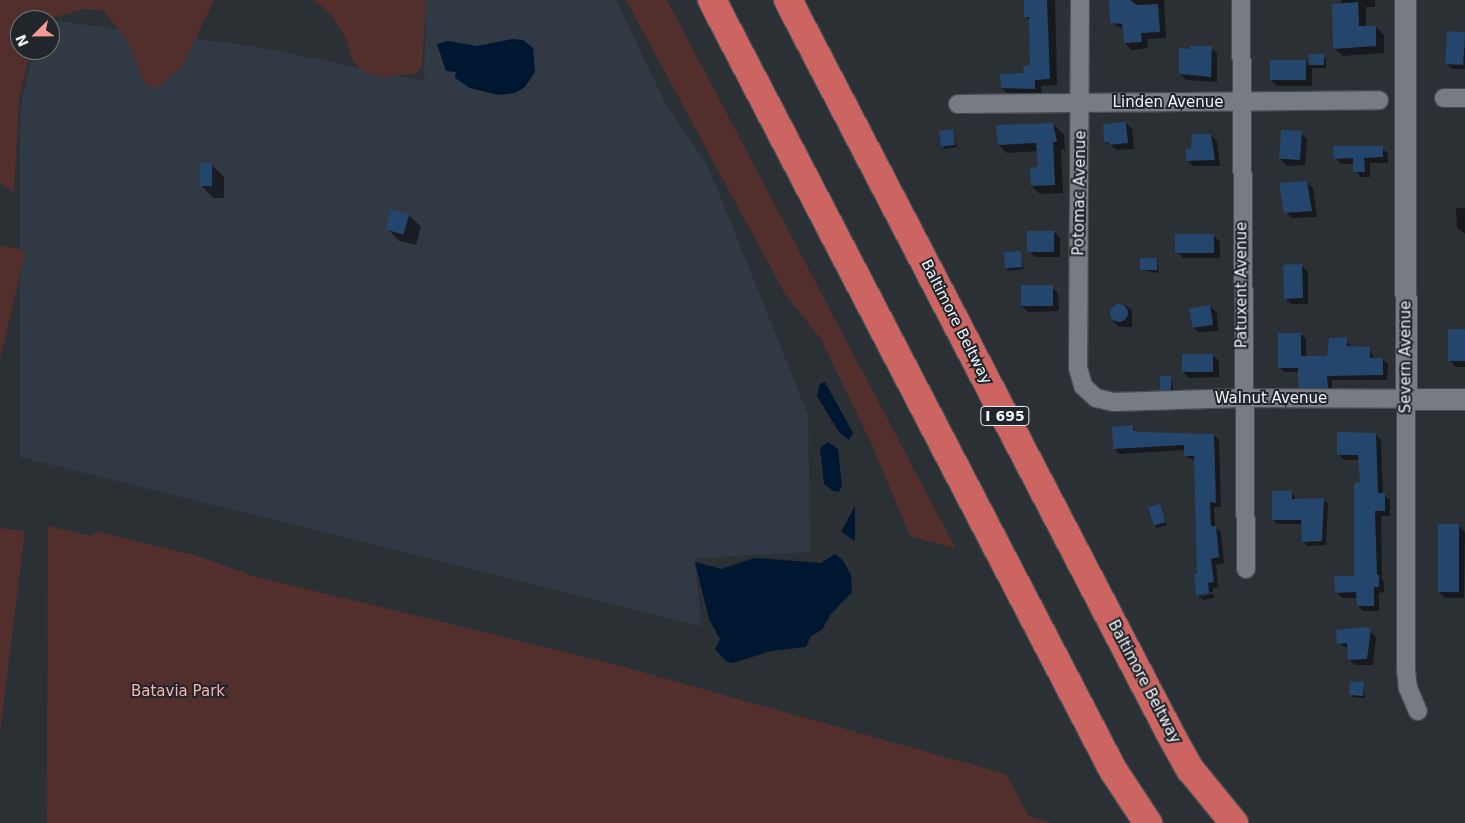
<!DOCTYPE html>
<html>
<head>
<meta charset="utf-8">
<style>
  body { margin:0 }
  #map { position:relative; width:1465px; height:823px; overflow:hidden; background:#2b3035; font-family:"DejaVu Sans",sans-serif }
  div>[style] { position:absolute }
  [style*='--x'] { left:calc(var(--x)*1px); top:calc(var(--y)*1px); width:calc(var(--w)*1px); rotate:calc(var(--a)*1deg) }
  .built>* { inset:0; background:#313944 }
  .green>* { inset:0; background:#522f2d; transform-origin:0 0 }
  .water>* { inset:0; background:#001732 }
  .shadow>* { inset:0; background:#0007 }
  .building>* { inset:0; background:#24466d; transform-origin:0 0 }
  .round { border-radius:50% }
  .roads { filter:drop-shadow(1px 0 #484d52) drop-shadow(-1px 0 #484d52) drop-shadow(0 1px #484d52) drop-shadow(0 -1px #484d52) }
  .minor>* { height:18px; margin:-9px; padding:0 9px; transform-origin:9px; border-radius:9px; background:#777c83 }
  .tertiary>* { height:21px; margin:-10.5px; padding:0 10.5px; transform-origin:10.5px; border-radius:10.5px; background:#777c83 }
  .motorway>* { height:28px; margin:-14px; padding:0 14px; transform-origin:14px; border-radius:14px; background:#cc6461 }
  span { translate:-50% -50%; white-space:nowrap; text-align:center; line-height:1.15; -webkit-text-stroke:4px #21262b; paint-order:stroke }
  .shield-label span { padding:1px 4px; background:#21262b; border:1px solid; border-radius:4px; -webkit-text-stroke-width:0 }
  .shield-label { font-size:14px; color:#f1f4f8; font-weight:700 }
  .street-label { font-size:15px; color:#f1f4f8 }
  .park-label { font-size:15px; color:#fcb3ae }
  .north { position:absolute; left:10px; top:10px; width:50px; height:50px; box-sizing:border-box; background:#21262b; border:1px solid #74787d; border-radius:50%; rotate:247deg; font-size:14px; font-weight:700; line-height:20px; text-align:center; color:#f1f4f8 }
  .north::after { content:''; display:block; margin:auto; width:18px; height:22px; background:#f59b96; clip-path:polygon(50% 0,100% 100%,50% 72%,0 100%) }
</style>
</head>
<body>
<div id="map">
  <div class="built">
    <i style="clip-path:polygon(426px 0,616px 0,665px 103px,708px 166px,808px 415px,810px 552px,695px 558px,701px 626px,20px 457px,20px 110px,33px 50px,50px 50px,50px 20px,41px 19px,251px 46px,424px 81px)"></i>
  </div>
  <div class="green">
    <i style="clip-path:polygon(0 0,214px 0,183px 64px,163px 84px,154px 88px,145px 84px,127px 40px,103px 10px,84px 9px,43px 20px,20px 20px,20px 50px,30px 50px,19px 99px,14px 193px,0 183px)"></i>
    <i style="clip-path:polygon(314px 0,426px 0,422px 67px,415px 74px,381px 77px,363px 72px,353px 61px,346px 39px,331px 14px)"></i>
    <i style="clip-path:polygon(626px 0,667px 0,956px 549px,910px 536px,872px 445px,821px 339px,785px 294px)"></i>
    <i style="left:0;top:245px;width:26px;height:161px;rotate:13deg"></i>
    <i style="clip-path:polygon(48px 526px,90px 536px,98px 532px,195px 555px,253px 576px,606px 662px,1006px 774px,1029px 816px,1052px 823px,47px 823px)"></i>
    <i style="left:0;top:528px;width:25px;height:295px;rotate:7deg"></i>
  </div>
  <div class="water">
    <i style="clip-path:polygon(512px 39px,523px 40px,533px 48px,535px 72px,525px 87px,515px 93px,498px 95px,470px 88px,455px 78px,456px 72px,446px 71px,437px 44px,448px 41px,477px 46px)"></i>
    <i style="clip-path:polygon(825px 382px,853px 433px,849px 440px,839px 432px,817px 396px,820px 384px)"></i>
    <i style="clip-path:polygon(828px 442px,838px 449px,842px 486px,839px 492px,833px 491px,824px 484px,820px 448px)"></i>
    <i style="clip-path:polygon(855px 506px,855px 541px,841px 532px)"></i>
    <i style="clip-path:polygon(835px 554px,843px 560px,851px 575px,852px 592px,830px 615px,822px 630px,811px 636px,806px 647px,771px 651px,733px 663px,727px 662px,715px 649px,720px 639px,709px 619px,695px 562px,721px 569px,755px 558px,821px 563px)"></i>
  </div>
  <div class="shadow">
    <i style="clip-path:polygon(1025px 0,1055px 0,1057px 85px,1041px 86px,1042px 96px,1009px 95px,1002px 88px,1031px 67px,1030px 21px,1025px 16px)"></i>
    <i style="clip-path:polygon(1111px 0,1164px 0,1166px 38px,1147px 39px,1148px 48px,1132px 50px,1125px 43px,1124px 30px,1111px 22px)"></i>
    <i style="clip-path:polygon(1341px 0,1375px 0,1375px 7px,1366px 7px,1366px 27px,1376px 27px,1384px 35px,1384px 53px,1343px 56px,1334px 48px)"></i>
    <i style="clip-path:polygon(1211px 48px,1217px 54px,1217px 82px,1186px 80px,1180px 74px,1180px 50px)"></i>
    <i style="clip-path:polygon(1465px 48px,1465px 69px,1452px 69px,1446px 63px)"></i>
    <i style="clip-path:polygon(1311px 55px,1326px 58px,1326px 68px,1312px 68px,1312px 86px,1277px 86px,1271px 80px,1306px 61px,1310px 66px)"></i>
    <i style="clip-path:polygon(1126px 123px,1132px 129px,1134px 149px,1117px 150px,1106px 142px)"></i>
    <i style="clip-path:polygon(1053px 124px,1064px 135px,1065px 150px,1061px 150px,1063px 193px,1040px 194px,1032px 186px,1039px 168px,1038px 151px,1007px 153px,999px 145px)"></i>
    <i style="clip-path:polygon(952px 131px,957px 147px,945px 149px,943px 146px)"></i>
    <i style="clip-path:polygon(1301px 133px,1307px 139px,1305px 165px,1287px 166px,1281px 160px)"></i>
    <i style="clip-path:polygon(1211px 135px,1217px 142px,1220px 166px,1193px 166px,1187px 160px)"></i>
    <i style="clip-path:polygon(1382px 148px,1388px 154px,1388px 163px,1370px 163px,1370px 177px,1361px 177px,1355px 171px,1354px 164px,1341px 164px,1335px 158px)"></i>
    <i style="clip-path:polygon(212px 165px,224px 177px,224px 198px,213px 198px,201px 185px)"></i>
    <i style="clip-path:polygon(1307px 182px,1313px 188px,1317px 217px,1292px 218px,1286px 212px)"></i>
    <i style="clip-path:polygon(1456px 208px,1465px 208px,1465px 234px,1457px 228px)"></i>
    <i style="clip-path:polygon(409px 215px,421px 227px,416px 245px,399px 241px,387px 228px)"></i>
    <i style="clip-path:polygon(1054px 232px,1060px 238px,1060px 257px,1035px 257px,1029px 251px)"></i>
    <i style="clip-path:polygon(1214px 236px,1220px 242px,1220px 258px,1183px 258px,1177px 252px)"></i>
    <i style="clip-path:polygon(1020px 253px,1024px 269px,1009px 271px,1006px 268px)"></i>
    <i style="clip-path:polygon(1157px 259px,1159px 273px,1142px 270px)"></i>
    <i style="clip-path:polygon(1302px 266px,1308px 272px,1308px 304px,1291px 304px,1285px 298px)"></i>
    <i style="clip-path:polygon(1052px 287px,1058px 293px,1059px 311px,1028px 312px,1022px 306px)"></i>
    <i style="clip-path:polygon(1113px 305px,1126px 305px,1132px 311px,1132px 327px,1119px 327px,1113px 321px)"></i>
    <i style="clip-path:polygon(1211px 307px,1217px 313px,1218px 331px,1198px 332px,1192px 326px,1191px 308px)"></i>
    <i style="clip-path:polygon(1465px 330px,1465px 367px,1456px 367px,1449px 360px)"></i>
    <i style="clip-path:polygon(1301px 334px,1306px 339px,1306px 357px,1328px 357px,1346px 339px,1351px 347px,1369px 348px,1374px 359px,1383px 359px,1388px 364px,1387px 380px,1332px 380px,1332px 392px,1304px 392px,1299px 387px,1299px 372px,1284px 372px,1279px 367px)"></i>
    <i style="clip-path:polygon(1213px 355px,1219px 361px,1219px 377px,1189px 378px,1183px 372px)"></i>
    <i style="clip-path:polygon(1171px 378px,1174px 392px,1164px 392px,1161px 389px)"></i>
    <i style="clip-path:polygon(1132px 426px,1138px 434px,1214px 435px,1219px 440px,1221px 507px,1214px 507px,1215px 527px,1221px 532px,1224px 563px,1216px 565px,1218px 587px,1213px 588px,1213px 592px,1201px 593px,1201px 596px,1214px 594px,1214px 598px,1203px 600px,1198px 594px,1195px 461px,1185px 456px,1185px 450px,1119px 454px,1114px 448px)"></i>
    <i style="clip-path:polygon(1375px 434px,1381px 440px,1383px 494px,1390px 500px,1390px 516px,1381px 516px,1382px 579px,1384px 582px,1384px 592px,1379px 593px,1379px 611px,1363px 611px,1358px 606px,1358px 598px,1342px 598px,1336px 592px,1355px 577px,1362px 484px,1360px 460px,1344px 460px,1338px 454px)"></i>
    <i style="clip-path:polygon(1292px 492px,1296px 500px,1324px 500px,1328px 504px,1326px 545px,1308px 546px,1303px 541px,1303px 524px,1277px 524px,1273px 520px)"></i>
    <i style="clip-path:polygon(1159px 505px,1167px 525px,1157px 528px,1154px 525px)"></i>
    <i style="clip-path:polygon(1459px 526px,1465px 532px,1464px 598px,1445px 598px,1439px 592px)"></i>
    <i style="clip-path:polygon(1370px 631px,1376px 637px,1373px 665px,1355px 665px,1349px 659px,1348px 649px,1338px 643px)"></i>
    <i style="clip-path:polygon(1363px 683px,1365px 698px,1353px 697px,1350px 694px)"></i>
  </div>
  <div class="building">
    <i style="clip-path:polygon(1024px 0,1047px 0,1050px 79px,1035px 80px,1035px 89px,1001px 88px,1000px 74px,1024px 73px,1023px 66px,1030px 65px,1029px 17px,1024px 17px)"></i>
    <i style="clip-path:polygon(1109px 0,1130px 0,1137px 5px,1158px 4px,1160px 32px,1141px 33px,1142px 42px,1124px 43px,1122px 24px,1110px 23px)"></i>
    <i style="clip-path:polygon(1358px 2px,1359px 26px,1376px 26px,1376px 46px,1333px 49px,1332px 4px)"></i>
    <i style="left:1447px;top:31px;width:18px;height:33px;rotate:3deg"></i>
    <i style="clip-path:polygon(1190px 46px,1212px 46px,1211px 77px,1179px 74px,1179px 48px,1190px 49px)"></i>
    <i style="left:1309px;top:54px;width:15px;height:11px"></i>
    <i style="left:1270px;top:60px;width:36px;height:20px"></i>
    <i style="clip-path:polygon(1126px 122px,1128px 143px,1109px 145px,1109px 142px,1104px 142px,1103px 124px)"></i>
    <i style="clip-path:polygon(1053px 123px,1057px 142px,1053px 142px,1055px 185px,1031px 186px,1030px 168px,1038px 167px,1036px 143px,998px 145px,996px 125px)"></i>
    <i style="left:953px;top:129px;width:16px;height:14px;rotate:83deg"></i>
    <i style="left:1302px;top:131px;width:29px;height:21px;rotate:94deg"></i>
    <i style="clip-path:polygon(1192px 134px,1211px 134px,1215px 160px,1186px 161px,1186px 149px,1191px 149px)"></i>
    <i style="clip-path:polygon(1333px 146px,1383px 146px,1383px 157px,1364px 158px,1365px 172px,1353px 172px,1353px 158px,1334px 159px)"></i>
    <i style="left:200px;top:163px;width:12px;height:23px"></i>
    <i style="clip-path:polygon(1307px 181px,1312px 211px,1284px 213px,1279px 183px)"></i>
    <i style="left:391px;top:209px;width:19px;height:21px;rotate:16deg"></i>
    <i style="left:1027px;top:231px;width:27px;height:21px"></i>
    <i style="left:1214px;top:234px;width:19px;height:39px;rotate:90deg"></i>
    <i style="left:1021px;top:251px;width:16px;height:17px;rotate:86deg"></i>
    <i style="left:1140px;top:258px;width:17px;height:12px"></i>
    <i style="left:1302px;top:264px;width:34px;height:19px;rotate:88deg"></i>
    <i style="left:1053px;top:285px;width:21px;height:32px;rotate:90deg"></i>
    <i class="round" style="left:1110px;top:304px;width:18px;height:18px"></i>
    <i style="left:1210px;top:305px;width:20px;height:21px;rotate:81deg"></i>
    <i style="left:1448px;top:329px;width:17px;height:32px"></i>
    <i style="clip-path:polygon(1278px 333px,1301px 333px,1301px 356px,1327px 356px,1329px 338px,1347px 337px,1347px 346px,1370px 347px,1370px 358px,1383px 358px,1383px 375px,1327px 376px,1328px 388px,1298px 388px,1298px 368px,1278px 368px)"></i>
    <i style="left:1182px;top:354px;width:31px;height:18px"></i>
    <i style="left:1171px;top:376px;width:14px;height:11px;rotate:90deg"></i>
    <i style="clip-path:polygon(1133px 425px,1133px 430px,1138px 432px,1214px 434px,1216px 503px,1210px 502px,1211px 526px,1216px 526px,1219px 557px,1211px 559px,1214px 582px,1208px 583px,1209px 593px,1196px 595px,1194px 574px,1197px 574px,1194px 456px,1184px 456px,1184px 445px,1113px 449px,1112px 427px)"></i>
    <i style="clip-path:polygon(1337px 432px,1376px 433px,1378px 493px,1385px 493px,1385px 511px,1375px 511px,1377px 575px,1379px 575px,1379px 587px,1374px 587px,1374px 606px,1357px 606px,1356px 592px,1335px 593px,1334px 576px,1354px 576px,1354px 483px,1360px 482px,1358px 455px,1337px 455px)"></i>
    <i style="clip-path:polygon(1272px 491px,1292px 491px,1292px 499px,1324px 498px,1322px 541px,1302px 542px,1301px 520px,1272px 520px)"></i>
    <i style="left:1160px;top:504px;width:19px;height:12px;rotate:74deg"></i>
    <i style="left:1438px;top:524px;width:21px;height:68px"></i>
    <i style="clip-path:polygon(1366px 627px,1371px 630px,1367px 659px,1348px 660px,1347px 643px,1337px 644px,1336px 630px)"></i>
    <i style="left:1350px;top:681px;width:14px;height:14px;rotate:4deg"></i>
  </div>
  <div class="roads">
    <div class="minor">
      <i style="--x:1080;--y:0;--w:368;--a:90.3"></i>
      <i style="--x:1078;--y:368;--w:19;--a:74"></i>
      <i style="--x:1083;--y:386;--w:18;--a:43"></i>
      <i style="--x:1096;--y:398;--w:18;--a:13"></i>
      <i style="--x:1114;--y:402;--w:128;--a:-1.8"></i>
      <i style="--x:1242;--y:398;--w:164;--a:0.3"></i>
      <i style="--x:1406;--y:399;--w:271;--a:90"></i>
      <i style="--x:1406;--y:670;--w:18;--a:84"></i>
      <i style="--x:1408;--y:688;--w:25;--a:67"></i>
      <i style="--x:1241;--y:0;--w:569;--a:89.5"></i>
      <i style="--x:1444;--y:98;--w:21;--a:0"></i>
      <i style="--x:958;--y:104;--w:421;--a:-0.5"></i>
    </div>
    <div class="tertiary">
      <i style="--x:1405;--y:0;--w:399;--a:89.9"></i>
      <i style="--x:1406;--y:399;--w:59;--a:0"></i>
    </div>
    <div class="motorway">
      <i style="--x:712;--y:0;--w:868;--a:62.49"></i>
      <i style="--x:1113;--y:770;--w:64;--a:56.6"></i>
      <i style="--x:788;--y:0;--w:831;--a:62.48"></i>
      <i style="--x:1172;--y:737;--w:37;--a:61"></i>
      <i style="--x:1190;--y:769;--w:70;--a:50.8"></i>
    </div>
  </div>
  <div class="shield-label">
    <span style="left:1005px;top:416px">I 695</span>
  </div>
  <div class="street-label">
    <span style="left:1168px;top:103px">Linden Avenue</span>
    <span style="left:1080px;top:193px;rotate:-89deg">Potomac Avenue</span>
    <span style="left:1242px;top:285px;rotate:-90deg">Patuxent Avenue</span>
    <span style="left:956px;top:322px;rotate:63deg">Baltimore Beltway</span>
    <span style="left:1406px;top:357px;rotate:-90deg">Severn Avenue</span>
    <span style="left:1271px;top:399px">Walnut Avenue</span>
    <span style="left:1144px;top:682px;rotate:62deg">Baltimore Beltway</span>
  </div>
  <div class="park-label">
    <span style="left:178px;top:692px">Batavia Park</span>
  </div>
  <div class="north">N</div>
</div>
</body>
</html>
